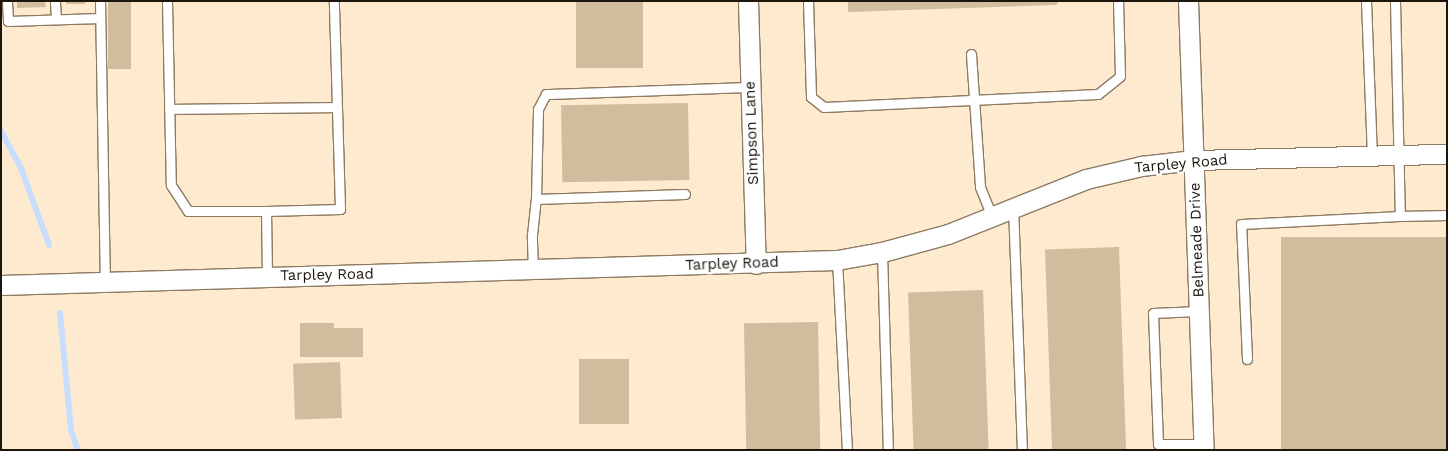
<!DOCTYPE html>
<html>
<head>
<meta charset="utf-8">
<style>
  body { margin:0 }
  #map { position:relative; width:1448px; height:451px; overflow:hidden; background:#fdf5ea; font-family:"Work Sans",sans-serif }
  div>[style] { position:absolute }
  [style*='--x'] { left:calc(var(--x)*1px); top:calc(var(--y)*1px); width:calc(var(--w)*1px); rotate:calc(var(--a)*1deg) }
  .built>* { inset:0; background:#feeacf; transform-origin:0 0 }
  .stream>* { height:6px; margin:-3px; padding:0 3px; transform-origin:3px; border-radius:3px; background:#c9defc }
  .building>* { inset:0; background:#d1bc9d; transform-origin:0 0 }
  .roads { filter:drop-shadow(1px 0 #8c7b62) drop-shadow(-1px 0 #8c7b62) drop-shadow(0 1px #8c7b62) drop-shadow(0 -1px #8c7b62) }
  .service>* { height:9px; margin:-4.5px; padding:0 4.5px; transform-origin:4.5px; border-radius:4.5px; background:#fff }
  .minor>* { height:19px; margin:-9.5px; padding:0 9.5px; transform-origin:9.5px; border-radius:9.5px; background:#fff }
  span { translate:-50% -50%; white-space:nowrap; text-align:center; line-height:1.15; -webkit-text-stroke:4.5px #fff; paint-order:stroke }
  .street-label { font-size:15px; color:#1b150b }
  .frame { position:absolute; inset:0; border:2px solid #1b150b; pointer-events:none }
</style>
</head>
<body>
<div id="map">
  <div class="built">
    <i style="left:1px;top:1px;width:1446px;height:449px"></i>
  </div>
  <div class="stream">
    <i style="--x:1;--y:131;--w:42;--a:61.6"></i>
    <i style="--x:21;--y:168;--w:82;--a:70"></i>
    <i style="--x:60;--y:313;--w:118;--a:84.6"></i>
    <i style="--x:71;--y:430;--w:21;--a:71"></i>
  </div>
  <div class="building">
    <i style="clip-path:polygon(17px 1px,45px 1px,46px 7px,17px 8px)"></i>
    <i style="left:66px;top:1px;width:19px;height:3px"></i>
    <i style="left:108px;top:1px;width:23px;height:68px"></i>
    <i style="left:576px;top:1px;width:67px;height:67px"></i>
    <i style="clip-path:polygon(848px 1px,1060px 1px,1056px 5px,848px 12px)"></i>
    <i style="left:688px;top:103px;width:77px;height:127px;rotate:89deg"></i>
    <i style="left:1447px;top:237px;width:213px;height:166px;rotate:90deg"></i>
    <i style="left:1119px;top:247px;width:203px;height:74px;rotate:88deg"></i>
    <i style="left:983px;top:290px;width:160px;height:75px;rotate:88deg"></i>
    <i style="left:818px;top:322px;width:128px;height:74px;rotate:89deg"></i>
    <i style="clip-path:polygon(300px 323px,334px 323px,334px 328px,363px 328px,363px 357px,300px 357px)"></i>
    <i style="left:579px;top:359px;width:50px;height:65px"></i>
    <i style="left:340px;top:362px;width:56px;height:47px;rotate:88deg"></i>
  </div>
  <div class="roads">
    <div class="service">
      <i style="--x:7;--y:1;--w:20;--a:87"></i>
      <i style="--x:8;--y:21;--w:92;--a:-1.9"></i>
      <i style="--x:55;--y:1;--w:18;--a:87"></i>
      <i style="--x:100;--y:1;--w:281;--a:89"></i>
      <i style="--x:167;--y:1;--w:184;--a:88.8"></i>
      <i style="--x:171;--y:185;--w:31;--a:57"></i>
      <i style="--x:188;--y:211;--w:78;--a:0"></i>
      <i style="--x:266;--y:211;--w:74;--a:-1.5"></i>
      <i style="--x:340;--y:209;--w:208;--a:-91.7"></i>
      <i style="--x:808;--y:1;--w:96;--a:88.2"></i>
      <i style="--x:811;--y:97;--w:16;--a:38"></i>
      <i style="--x:824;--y:107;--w:274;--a:-2.7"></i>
      <i style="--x:1098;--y:94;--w:28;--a:-39"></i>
      <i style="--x:1120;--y:76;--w:75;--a:-91.5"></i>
      <i style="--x:1366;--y:1;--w:155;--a:87.8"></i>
      <i style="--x:1395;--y:1;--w:215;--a:88.7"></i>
      <i style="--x:1400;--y:216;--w:47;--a:-1.2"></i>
      <i style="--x:971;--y:54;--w:133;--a:86.1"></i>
      <i style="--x:980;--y:187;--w:31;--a:68"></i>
      <i style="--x:169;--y:109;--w:168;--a:-0.7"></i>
      <i style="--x:536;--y:199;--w:149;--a:-1.9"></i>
      <i style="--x:1013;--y:206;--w:244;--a:87.9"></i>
      <i style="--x:266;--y:211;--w:65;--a:89.1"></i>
      <i style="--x:882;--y:252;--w:198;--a:88.3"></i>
      <i style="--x:837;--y:260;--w:190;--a:87"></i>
      <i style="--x:533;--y:270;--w:35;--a:-92"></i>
      <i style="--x:532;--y:235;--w:36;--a:-84"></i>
      <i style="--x:536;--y:199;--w:90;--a:-88.7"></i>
      <i style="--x:538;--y:109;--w:17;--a:-62"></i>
      <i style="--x:546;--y:94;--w:205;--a:-2"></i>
      <i style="--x:1199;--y:311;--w:46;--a:177.5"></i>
      <i style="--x:1153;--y:313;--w:131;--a:87.8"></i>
      <i style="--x:1158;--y:444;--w:46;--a:0"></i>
      <i style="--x:1247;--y:359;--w:135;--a:-92.5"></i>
      <i style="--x:1241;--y:224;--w:159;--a:-2.9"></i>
    </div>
    <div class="minor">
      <i style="--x:748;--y:1;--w:263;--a:88.3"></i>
      <i style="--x:1188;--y:1;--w:449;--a:88"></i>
      <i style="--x:1;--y:285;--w:836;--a:-1.71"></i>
      <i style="--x:837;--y:260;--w:46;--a:-10.1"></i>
      <i style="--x:882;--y:252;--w:68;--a:-15.3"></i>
      <i style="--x:948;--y:234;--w:149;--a:-21.7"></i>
      <i style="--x:1086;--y:179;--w:57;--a:-13.3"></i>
      <i style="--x:1141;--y:166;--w:53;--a:-6.5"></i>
      <i style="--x:1194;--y:160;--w:253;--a:-1.4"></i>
    </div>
  </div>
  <div class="street-label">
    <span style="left:752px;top:133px;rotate:-92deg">Simpson Lane</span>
    <span style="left:1181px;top:164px;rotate:-5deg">Tarpley Road</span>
    <span style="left:1197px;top:240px;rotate:-92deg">Belmeade Drive</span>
    <span style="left:732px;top:264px;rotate:-2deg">Tarpley Road</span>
    <span style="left:327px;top:275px;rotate:-1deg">Tarpley Road</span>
  </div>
  <div class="frame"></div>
</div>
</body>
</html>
